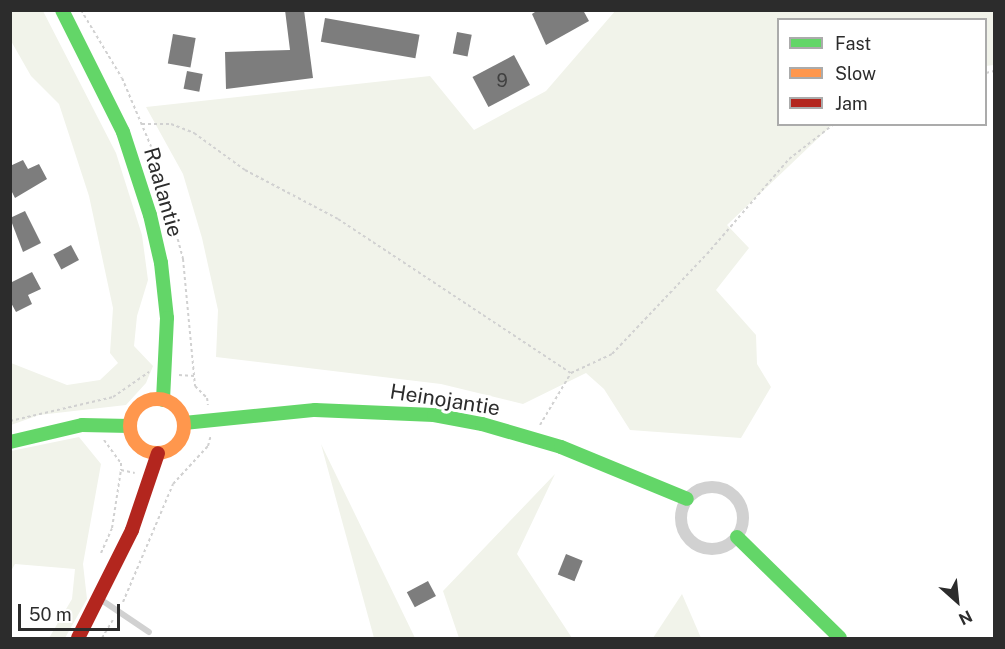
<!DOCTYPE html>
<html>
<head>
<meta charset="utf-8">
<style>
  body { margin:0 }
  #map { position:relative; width:1005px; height:649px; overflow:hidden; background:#fff; font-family:"Public Sans",sans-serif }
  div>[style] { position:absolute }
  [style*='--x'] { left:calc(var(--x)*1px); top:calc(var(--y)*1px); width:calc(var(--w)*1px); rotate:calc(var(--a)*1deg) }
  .green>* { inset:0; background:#f1f3ea }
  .building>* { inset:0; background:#7d7d7d; transform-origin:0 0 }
  .path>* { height:2px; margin-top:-1px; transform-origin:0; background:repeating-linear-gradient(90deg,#d1d1d1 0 3px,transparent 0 6px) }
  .lane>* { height:6px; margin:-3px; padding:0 3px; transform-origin:3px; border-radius:3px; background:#d1d1d1 }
  .street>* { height:12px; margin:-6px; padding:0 6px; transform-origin:6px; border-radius:6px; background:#d1d1d1 }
  .street>.ring { margin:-6px; padding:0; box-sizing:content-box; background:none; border:12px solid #d1d1d1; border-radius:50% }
  .fast>* { height:14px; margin:-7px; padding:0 7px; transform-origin:7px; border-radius:7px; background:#63d668 }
  .slow>* { height:14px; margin:-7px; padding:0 7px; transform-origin:7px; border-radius:7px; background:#ff974d }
  .slow>.ring { margin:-7px; padding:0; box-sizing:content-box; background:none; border:14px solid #ff974d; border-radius:50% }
  .jam>* { height:14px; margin:-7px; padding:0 7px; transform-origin:7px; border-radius:7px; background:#b3261e }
  span { translate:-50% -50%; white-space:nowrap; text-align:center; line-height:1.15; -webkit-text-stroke:6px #fff; paint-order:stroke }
  .number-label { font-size:18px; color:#404040 }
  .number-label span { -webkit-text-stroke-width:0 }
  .street-label { font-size:21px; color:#2c2c2c }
  .frame { position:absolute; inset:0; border:12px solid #2c2c2c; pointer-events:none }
  .legend { position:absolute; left:777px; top:18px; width:210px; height:108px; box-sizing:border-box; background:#fff; border:2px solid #ababab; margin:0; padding:8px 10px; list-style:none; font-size:18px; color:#2c2c2c }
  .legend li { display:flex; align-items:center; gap:12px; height:30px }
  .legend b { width:30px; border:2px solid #ababab }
  .north { position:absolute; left:927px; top:571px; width:60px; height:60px; -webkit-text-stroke:4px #fff; paint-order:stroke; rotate:153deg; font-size:16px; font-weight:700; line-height:24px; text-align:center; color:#2c2c2c }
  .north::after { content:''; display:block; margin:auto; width:21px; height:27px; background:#2c2c2c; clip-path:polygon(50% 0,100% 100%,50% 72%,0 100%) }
  .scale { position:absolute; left:18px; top:604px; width:102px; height:27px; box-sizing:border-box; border:3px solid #2c2c2c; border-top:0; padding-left:8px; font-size:18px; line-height:21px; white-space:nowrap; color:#2c2c2c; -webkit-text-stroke:4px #fff; paint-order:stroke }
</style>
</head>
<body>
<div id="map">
  <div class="green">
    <i style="clip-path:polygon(11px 10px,43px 11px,116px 153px,142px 235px,148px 280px,137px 316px,134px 346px,153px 366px,146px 383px,126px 405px,39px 415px,11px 425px,11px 363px,67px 385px,100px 380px,118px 363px,110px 353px,113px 308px,89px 196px,59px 104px,31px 76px,11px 41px)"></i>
    <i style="clip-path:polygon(616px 10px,994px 11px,994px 65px,986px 66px,986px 20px,778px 20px,778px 124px,832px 125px,727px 225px,749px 248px,716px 290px,756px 335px,757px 364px,771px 387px,741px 438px,630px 430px,604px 389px,586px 373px,523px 404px,441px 384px,216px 357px,218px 310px,202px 238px,183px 174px,146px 107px,430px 76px,474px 130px,546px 91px)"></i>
    <i style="clip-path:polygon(79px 437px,101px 464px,83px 564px,87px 599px,65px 638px,49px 638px,72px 599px,75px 569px,15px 564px,11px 571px,11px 451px)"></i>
    <i style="clip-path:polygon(321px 444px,415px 638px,374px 638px)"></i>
    <i style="clip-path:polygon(555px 474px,517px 554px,572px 638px,459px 638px,443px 591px)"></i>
    <i style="clip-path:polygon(682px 594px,701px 638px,653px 638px)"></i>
  </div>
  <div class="building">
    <i style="clip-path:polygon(285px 10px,304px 10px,313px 78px,226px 89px,225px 52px,290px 50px)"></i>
    <i style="clip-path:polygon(538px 10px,583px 10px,589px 21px,546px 45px,532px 14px)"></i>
    <i style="left:325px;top:18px;width:96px;height:24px;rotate:10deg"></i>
    <i style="left:457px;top:32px;width:15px;height:22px;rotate:11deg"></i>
    <i style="left:173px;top:34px;width:23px;height:30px;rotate:10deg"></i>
    <i style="left:514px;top:55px;width:34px;height:47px;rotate:62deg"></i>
    <i style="left:187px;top:71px;width:16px;height:18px;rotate:11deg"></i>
    <i style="clip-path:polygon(23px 160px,28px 169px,39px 164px,47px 179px,15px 198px,10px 188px,10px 166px)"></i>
    <i style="clip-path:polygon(25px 211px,41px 243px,23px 252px,10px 218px)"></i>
    <i style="left:71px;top:245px;width:17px;height:20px;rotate:62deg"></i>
    <i style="clip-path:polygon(32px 272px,41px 289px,28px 295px,32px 304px,16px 312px,10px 301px,10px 283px)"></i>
    <i style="left:566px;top:554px;width:18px;height:22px;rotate:22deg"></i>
    <i style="left:428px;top:581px;width:17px;height:24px;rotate:62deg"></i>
  </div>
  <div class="path">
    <i style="--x:81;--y:10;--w:79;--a:58.9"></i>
    <i style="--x:122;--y:78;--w:87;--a:67"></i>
    <i style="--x:156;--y:158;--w:105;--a:75"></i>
    <i style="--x:183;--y:259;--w:128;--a:84.6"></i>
    <i style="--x:195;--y:386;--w:17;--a:45"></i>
    <i style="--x:207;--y:398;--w:7;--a:82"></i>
    <i style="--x:986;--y:73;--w:8;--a:-14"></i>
    <i style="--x:142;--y:124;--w:29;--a:0"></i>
    <i style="--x:171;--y:124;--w:25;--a:21"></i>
    <i style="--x:194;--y:133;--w:63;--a:36"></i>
    <i style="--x:245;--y:170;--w:105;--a:27.8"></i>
    <i style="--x:338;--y:219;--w:279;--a:33.5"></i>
    <i style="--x:179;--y:375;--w:15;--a:4"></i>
    <i style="--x:10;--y:421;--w:106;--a:-13.1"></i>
    <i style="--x:113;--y:397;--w:44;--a:-34.8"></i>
    <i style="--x:540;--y:425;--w:61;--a:-59.2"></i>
    <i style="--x:571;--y:373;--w:45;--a:-24.9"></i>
    <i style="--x:612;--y:354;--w:138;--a:-46.5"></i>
    <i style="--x:707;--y:254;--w:125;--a:-49.2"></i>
    <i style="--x:789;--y:159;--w:57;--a:-37.9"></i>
    <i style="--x:104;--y:440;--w:29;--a:54"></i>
    <i style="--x:121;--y:463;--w:7;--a:90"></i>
    <i style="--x:121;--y:470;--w:14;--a:12"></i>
    <i style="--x:101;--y:553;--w:27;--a:-66"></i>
    <i style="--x:112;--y:528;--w:59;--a:-81.2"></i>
    <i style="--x:123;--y:602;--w:128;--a:-67"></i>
    <i style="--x:173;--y:484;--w:52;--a:-47.4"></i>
    <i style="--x:208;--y:446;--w:11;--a:-75"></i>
    <i style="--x:102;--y:638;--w:21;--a:-59"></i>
  </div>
  <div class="lane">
    <i style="--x:100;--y:599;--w:59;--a:34"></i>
  </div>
  <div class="street">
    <i class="ring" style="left:681px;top:487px;width:50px;height:50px"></i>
  </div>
  <div class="fast">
    <i style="--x:62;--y:10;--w:136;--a:63.4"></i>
    <i style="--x:123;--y:132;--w:87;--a:72"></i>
    <i style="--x:150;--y:215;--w:49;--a:77.1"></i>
    <i style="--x:161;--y:263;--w:55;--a:83.8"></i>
    <i style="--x:167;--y:318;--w:82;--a:92.8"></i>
    <i style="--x:184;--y:423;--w:132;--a:-5.7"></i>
    <i style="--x:315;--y:410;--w:119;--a:2.4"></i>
    <i style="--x:434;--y:415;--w:49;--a:10.6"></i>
    <i style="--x:482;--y:424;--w:82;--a:16.2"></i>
    <i style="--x:561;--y:447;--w:136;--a:22.4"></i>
    <i style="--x:10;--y:442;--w:74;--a:-13.3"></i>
    <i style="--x:82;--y:425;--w:48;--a:1.2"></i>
    <i style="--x:737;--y:537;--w:144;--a:44.4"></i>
  </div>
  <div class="slow">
    <i class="ring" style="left:130px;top:399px;width:40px;height:40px"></i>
  </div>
  <div class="jam">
    <i style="--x:78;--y:638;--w:121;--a:-63.4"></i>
    <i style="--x:132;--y:530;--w:81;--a:-71.3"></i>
  </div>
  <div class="number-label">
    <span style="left:502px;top:81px">9</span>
  </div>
  <div class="street-label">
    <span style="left:163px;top:192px;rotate:74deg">Raalantie</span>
    <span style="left:445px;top:400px;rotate:9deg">Heinojantie</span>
  </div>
  <div class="frame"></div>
  <ul class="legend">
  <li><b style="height:8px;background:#63d668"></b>Fast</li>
  <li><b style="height:8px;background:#ff974d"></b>Slow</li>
  <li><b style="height:8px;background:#b3261e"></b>Jam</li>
  </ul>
  <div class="north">N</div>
  <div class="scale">50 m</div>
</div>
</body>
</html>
